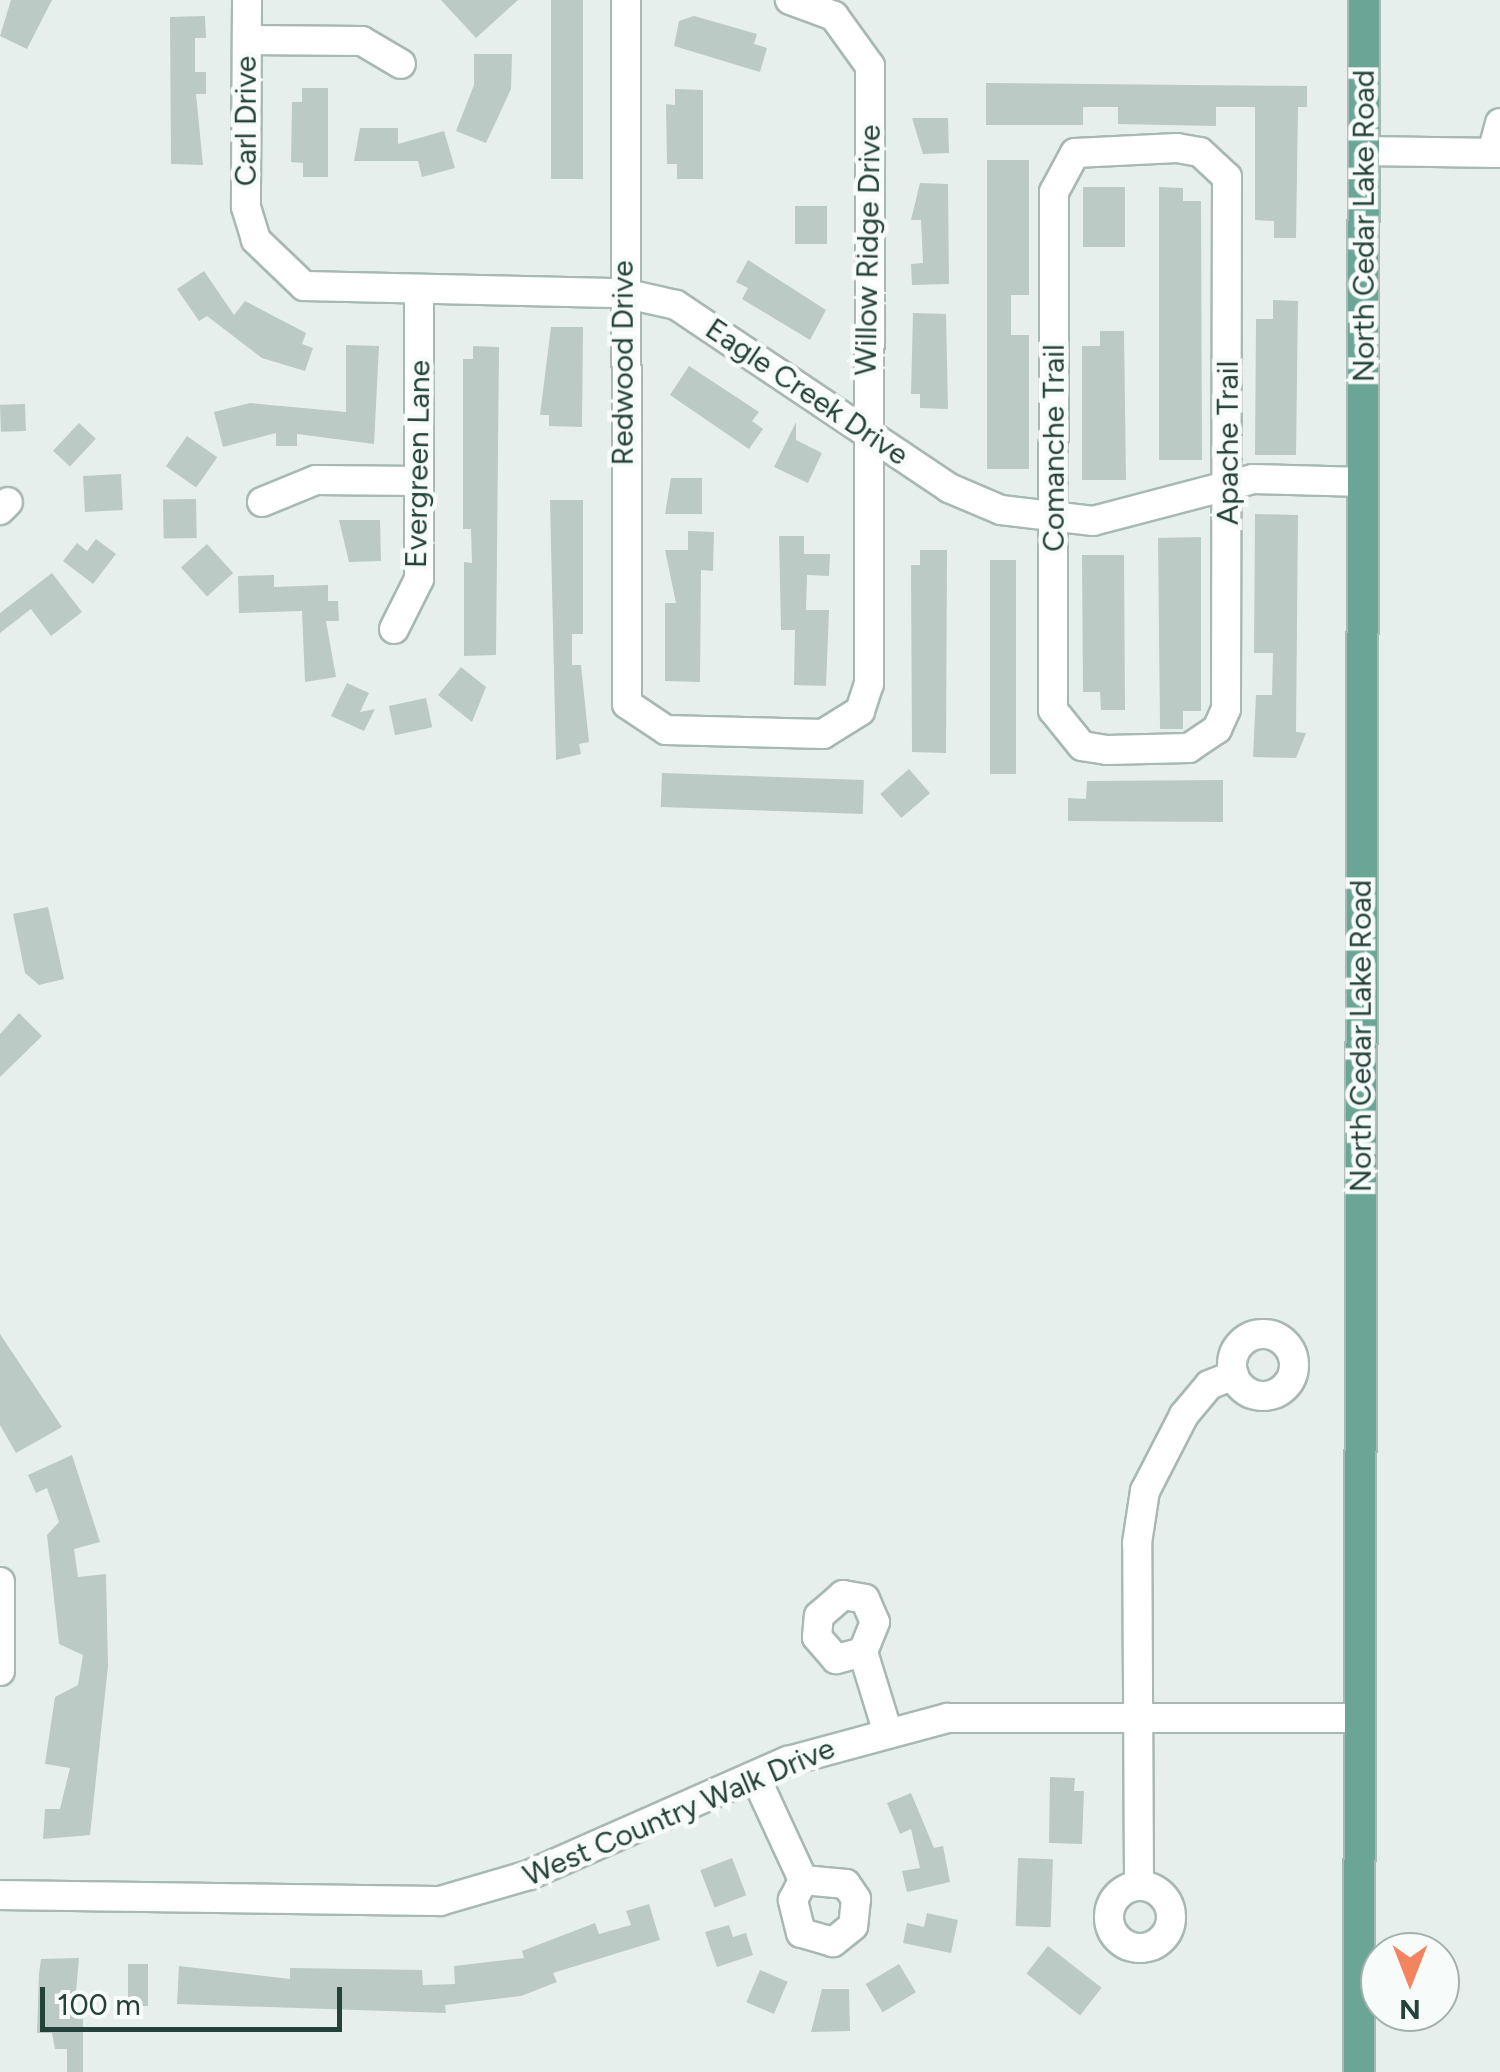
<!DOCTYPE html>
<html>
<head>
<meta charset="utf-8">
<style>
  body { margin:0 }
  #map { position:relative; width:1500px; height:2072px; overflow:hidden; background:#e6efeb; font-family:Figtree,sans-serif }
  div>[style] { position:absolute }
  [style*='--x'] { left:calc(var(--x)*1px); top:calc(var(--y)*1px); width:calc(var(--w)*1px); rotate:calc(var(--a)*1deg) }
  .building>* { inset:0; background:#bbcac4; transform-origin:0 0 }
  .roads { filter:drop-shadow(2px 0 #a8b8b2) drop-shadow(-2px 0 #a8b8b2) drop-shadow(0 2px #a8b8b2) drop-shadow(0 -2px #a8b8b2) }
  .minor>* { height:28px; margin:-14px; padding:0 14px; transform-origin:14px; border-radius:14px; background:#fff }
  .minor>.ring { margin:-14px; padding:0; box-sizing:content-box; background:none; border:28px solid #fff; border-radius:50% }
  .major>* { height:30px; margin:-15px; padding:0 15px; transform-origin:15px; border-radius:15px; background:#6aa596 }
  span { translate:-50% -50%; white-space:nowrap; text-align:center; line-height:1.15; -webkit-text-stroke:9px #f7fbf9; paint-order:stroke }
  .street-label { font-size:30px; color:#24423a }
  .north { position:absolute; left:1360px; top:1932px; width:100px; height:100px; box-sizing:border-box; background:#f7fbf9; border:2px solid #a3b1ad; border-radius:50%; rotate:180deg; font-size:28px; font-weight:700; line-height:40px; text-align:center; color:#24423a }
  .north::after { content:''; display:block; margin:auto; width:35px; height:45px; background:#f4845f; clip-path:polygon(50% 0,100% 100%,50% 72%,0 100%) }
  .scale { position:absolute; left:40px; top:1987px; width:302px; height:45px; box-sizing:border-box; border:5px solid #24423a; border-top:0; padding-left:12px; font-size:30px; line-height:35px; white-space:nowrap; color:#24423a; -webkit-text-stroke:8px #f7fbf9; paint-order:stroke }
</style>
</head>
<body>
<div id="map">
  <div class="building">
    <i style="clip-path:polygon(11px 0,52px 0,27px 49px,0 36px)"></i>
    <i style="clip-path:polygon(441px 0,518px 0,476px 38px)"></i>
    <i style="left:551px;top:0;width:32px;height:179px"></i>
    <i style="clip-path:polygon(205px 16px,206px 38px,195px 38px,195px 72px,206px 72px,206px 94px,196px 94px,203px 165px,171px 164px,170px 17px)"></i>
    <i style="clip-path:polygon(694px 16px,757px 34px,754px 44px,767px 48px,760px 72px,674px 46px,679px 21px)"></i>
    <i style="clip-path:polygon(474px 54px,512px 54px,511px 89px,486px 143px,456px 131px,474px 85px)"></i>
    <i style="clip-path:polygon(986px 83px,1307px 86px,1307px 107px,1298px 107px,1296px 238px,1274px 238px,1274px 221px,1255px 220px,1255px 107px,1216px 107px,1216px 126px,1118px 124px,1118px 107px,1083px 107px,1083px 125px,986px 125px)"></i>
    <i style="clip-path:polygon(302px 88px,328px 88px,328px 177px,303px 177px,303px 163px,291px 162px,292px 102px,302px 102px)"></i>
    <i style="clip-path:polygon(675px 89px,703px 90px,703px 179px,677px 179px,677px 164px,667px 164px,666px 104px,675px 105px)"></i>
    <i style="clip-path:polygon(912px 118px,948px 118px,949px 153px,923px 154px)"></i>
    <i style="clip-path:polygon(360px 128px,398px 128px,398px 144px,444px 131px,455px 168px,422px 177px,418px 161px,354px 161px)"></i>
    <i style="clip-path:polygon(987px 160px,1029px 160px,1029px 295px,1011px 295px,1011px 335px,1029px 335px,1029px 469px,987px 469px)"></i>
    <i style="clip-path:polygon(920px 183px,948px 184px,949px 284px,912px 285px,911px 264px,923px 263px,921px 220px,911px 220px)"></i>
    <i style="left:1083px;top:187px;width:42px;height:60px"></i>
    <i style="clip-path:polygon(1159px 187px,1183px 188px,1183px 201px,1201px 201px,1202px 460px,1159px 460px)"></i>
    <i style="left:795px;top:206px;width:32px;height:38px"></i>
    <i style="clip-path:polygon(748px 260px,826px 310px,810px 340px,742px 299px,748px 288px,736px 282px)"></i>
    <i style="clip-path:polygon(204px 271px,234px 315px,245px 301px,306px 333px,302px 344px,313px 348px,305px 371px,262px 358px,207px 316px,199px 321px,177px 289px)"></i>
    <i style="clip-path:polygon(1273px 300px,1298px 301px,1296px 455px,1255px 455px,1256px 319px,1273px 319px)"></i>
    <i style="clip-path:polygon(913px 313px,946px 314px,948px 409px,920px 408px,920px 394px,911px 394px)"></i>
    <i style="clip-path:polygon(551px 327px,583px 327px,582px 427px,549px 426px,549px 415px,540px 415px)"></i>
    <i style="clip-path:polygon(1100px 331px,1124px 331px,1126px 480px,1082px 480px,1082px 346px,1100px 346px)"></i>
    <i style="clip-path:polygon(346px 345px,379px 346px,374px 444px,297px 434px,297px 446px,276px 446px,276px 433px,223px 447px,214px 412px,250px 403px,346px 412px)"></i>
    <i style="clip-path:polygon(473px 346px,499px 347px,496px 655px,464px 656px,464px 562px,472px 563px,471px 529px,463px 529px,463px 359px,473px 359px)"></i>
    <i style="clip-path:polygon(689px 366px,759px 412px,752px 421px,763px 429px,749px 449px,670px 395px)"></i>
    <i style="left:25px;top:404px;width:27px;height:25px;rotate:88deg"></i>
    <i style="clip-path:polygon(796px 422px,796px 440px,822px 453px,808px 483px,774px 467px)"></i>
    <i style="left:79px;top:423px;width:23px;height:38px;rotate:43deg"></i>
    <i style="left:187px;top:436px;width:37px;height:37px;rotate:35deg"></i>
    <i style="left:121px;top:474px;width:36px;height:38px;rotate:87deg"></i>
    <i style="clip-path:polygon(671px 478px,702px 478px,702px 514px,665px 514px)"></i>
    <i style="left:196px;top:499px;width:39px;height:33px;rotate:89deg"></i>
    <i style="clip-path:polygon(550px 500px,583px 500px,583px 634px,572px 634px,572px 665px,581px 665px,589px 742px,579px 744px,581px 754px,556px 760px)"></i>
    <i style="clip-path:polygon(1255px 514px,1298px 515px,1296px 732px,1306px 733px,1296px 758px,1253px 757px,1256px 695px,1272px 695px,1273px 653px,1254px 653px)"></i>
    <i style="clip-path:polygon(339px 520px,380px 520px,381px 561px,349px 562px)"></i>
    <i style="clip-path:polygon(688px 531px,714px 532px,713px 571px,701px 570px,700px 682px,665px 681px,665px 603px,676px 603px,665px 550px,688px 550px)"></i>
    <i style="clip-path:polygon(779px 536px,804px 536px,804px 554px,830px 554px,829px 576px,807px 575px,806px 610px,829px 610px,826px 686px,794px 685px,795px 630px,781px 630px)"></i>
    <i style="clip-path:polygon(1201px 537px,1201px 711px,1183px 711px,1183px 729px,1160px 729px,1158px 538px)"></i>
    <i style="clip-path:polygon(96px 539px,116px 554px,93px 584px,63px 561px,77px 543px,87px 551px)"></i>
    <i style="left:207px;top:544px;width:39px;height:35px;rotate:48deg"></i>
    <i style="clip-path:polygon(920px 550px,947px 550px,946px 753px,912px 752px,911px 565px,920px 565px)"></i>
    <i style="clip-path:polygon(1082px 555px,1124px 555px,1125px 710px,1101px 710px,1100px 692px,1083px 692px)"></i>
    <i style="left:990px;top:560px;width:26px;height:214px"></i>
    <i style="clip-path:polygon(52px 573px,82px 612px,51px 636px,31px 609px,0 633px,0 613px)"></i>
    <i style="clip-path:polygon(274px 575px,274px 587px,328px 585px,328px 601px,338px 601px,339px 621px,326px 621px,336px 677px,305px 682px,302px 611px,239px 613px,238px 576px)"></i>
    <i style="clip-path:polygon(461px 667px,486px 687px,472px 722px,438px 695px)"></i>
    <i style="clip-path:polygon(347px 683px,369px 693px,360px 712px,375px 709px,364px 731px,331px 716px)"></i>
    <i style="left:426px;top:698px;width:30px;height:38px;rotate:78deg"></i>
    <i style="left:909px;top:769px;width:32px;height:38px;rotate:49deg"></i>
    <i style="left:662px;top:773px;width:202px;height:34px;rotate:2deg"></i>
    <i style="clip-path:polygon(1223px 780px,1223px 822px,1068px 821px,1068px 798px,1086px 799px,1087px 781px)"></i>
    <i style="clip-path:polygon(48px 907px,64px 979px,39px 985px,25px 973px,13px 914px)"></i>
    <i style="clip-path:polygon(19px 1013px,42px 1036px,0 1077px,0 1034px)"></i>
    <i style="clip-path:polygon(0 1334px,62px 1427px,16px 1453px,0 1425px)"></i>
    <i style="clip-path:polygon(72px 1455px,100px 1542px,74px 1549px,78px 1577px,106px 1574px,108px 1666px,90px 1835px,43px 1839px,45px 1809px,60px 1809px,70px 1768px,45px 1764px,55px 1697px,78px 1685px,83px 1655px,59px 1644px,47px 1535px,59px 1522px,47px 1488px,36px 1493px,28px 1475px)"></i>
    <i style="clip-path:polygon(1050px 1777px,1075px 1778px,1074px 1791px,1084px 1791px,1082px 1844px,1049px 1843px)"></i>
    <i style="clip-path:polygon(911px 1793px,934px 1848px,943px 1846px,950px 1882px,907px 1892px,902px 1871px,920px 1868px,911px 1829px,900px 1834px,887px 1803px)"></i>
    <i style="left:732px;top:1858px;width:40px;height:34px;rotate:69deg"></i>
    <i style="left:1018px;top:1858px;width:35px;height:68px;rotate:2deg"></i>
    <i style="clip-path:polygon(649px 1904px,660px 1940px,553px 1973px,557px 1982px,521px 1996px,445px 2005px,446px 2013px,177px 2004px,179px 1966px,290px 1979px,290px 1968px,422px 1970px,423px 1985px,455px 1984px,454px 1966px,524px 1958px,522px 1951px,595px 1923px,599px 1934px,631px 1925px,626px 1911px)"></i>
    <i style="clip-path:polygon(927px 1913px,958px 1920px,951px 1953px,903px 1943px,907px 1923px,924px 1927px)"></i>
    <i style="clip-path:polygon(729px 1925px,733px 1937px,746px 1933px,753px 1955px,717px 1967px,705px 1932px)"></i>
    <i style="left:1048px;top:1946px;width:68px;height:35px;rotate:38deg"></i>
    <i style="clip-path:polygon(79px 1958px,74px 2016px,83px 2016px,83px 2072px,67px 2072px,67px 2049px,55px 2049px,52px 2033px,37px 2033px,39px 1974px,41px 1959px)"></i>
    <i style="left:128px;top:1964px;width:20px;height:42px"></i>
    <i style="left:899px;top:1964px;width:33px;height:39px;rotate:59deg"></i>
    <i style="left:760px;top:1970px;width:30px;height:35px;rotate:23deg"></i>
    <i style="clip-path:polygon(822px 1989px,849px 1989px,850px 2031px,811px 2032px)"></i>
  </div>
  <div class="roads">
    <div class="minor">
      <i style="--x:247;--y:0;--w:207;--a:90.3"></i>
      <i style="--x:246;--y:207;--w:34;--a:73"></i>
      <i style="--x:256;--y:240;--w:66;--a:43.8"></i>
      <i style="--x:304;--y:286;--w:319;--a:1.3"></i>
      <i style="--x:623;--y:293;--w:54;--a:12.8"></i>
      <i style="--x:676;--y:305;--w:329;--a:33.8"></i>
      <i style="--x:949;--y:488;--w:56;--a:22.9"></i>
      <i style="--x:1001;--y:510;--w:93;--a:6.8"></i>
      <i style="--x:1093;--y:521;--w:165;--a:-14.7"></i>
      <i style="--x:1253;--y:479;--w:111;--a:1.5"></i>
      <i style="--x:626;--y:0;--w:704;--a:89.92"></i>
      <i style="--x:627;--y:704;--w:47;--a:33.7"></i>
      <i style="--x:666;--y:730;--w:157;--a:1.5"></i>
      <i style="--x:823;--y:734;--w:44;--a:-31.9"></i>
      <i style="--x:860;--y:711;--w:28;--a:-72"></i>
      <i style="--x:869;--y:684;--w:618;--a:-89.91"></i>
      <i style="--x:870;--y:66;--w:62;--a:-125.8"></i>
      <i style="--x:834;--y:16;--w:47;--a:-160"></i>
      <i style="--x:247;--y:40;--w:115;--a:0.5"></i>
      <i style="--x:362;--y:41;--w:45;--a:30.5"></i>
      <i style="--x:1177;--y:148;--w:23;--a:10"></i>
      <i style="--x:1200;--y:152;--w:37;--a:43"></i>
      <i style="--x:1227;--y:177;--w:532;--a:90.11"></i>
      <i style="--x:1226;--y:709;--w:22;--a:114"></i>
      <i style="--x:1217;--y:729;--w:34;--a:146"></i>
      <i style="--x:1189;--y:748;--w:82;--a:178.6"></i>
      <i style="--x:1107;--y:750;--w:25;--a:-171"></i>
      <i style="--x:1082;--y:746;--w:46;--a:-128.9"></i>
      <i style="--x:1053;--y:710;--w:518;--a:-89.89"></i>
      <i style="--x:1054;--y:192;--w:44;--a:-61.7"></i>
      <i style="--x:1075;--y:153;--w:102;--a:-2.8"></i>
      <i style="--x:1364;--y:151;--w:136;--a:0.8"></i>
      <i style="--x:1492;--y:153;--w:31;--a:-75"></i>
      <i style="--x:262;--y:502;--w:58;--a:-22.2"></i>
      <i style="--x:316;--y:480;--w:103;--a:0.6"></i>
      <i style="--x:0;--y:510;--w:11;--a:-45"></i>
      <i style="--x:394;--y:629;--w:56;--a:-63.4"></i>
      <i style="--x:419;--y:579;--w:286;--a:-90"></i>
      <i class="ring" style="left:1232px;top:1334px;width:34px;height:34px"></i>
      <i style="--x:0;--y:1582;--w:89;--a:90"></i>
      <i style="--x:843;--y:1595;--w:22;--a:10"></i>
      <i style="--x:865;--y:1599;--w:25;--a:67"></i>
      <i style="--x:875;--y:1622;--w:32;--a:112"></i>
      <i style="--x:863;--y:1652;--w:28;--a:165"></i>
      <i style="--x:836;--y:1659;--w:29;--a:-131"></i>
      <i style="--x:817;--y:1637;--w:21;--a:-85"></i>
      <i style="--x:819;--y:1616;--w:32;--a:-41"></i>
      <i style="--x:863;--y:1652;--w:82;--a:72.9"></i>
      <i style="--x:755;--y:1776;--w:115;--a:65.2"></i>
      <i style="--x:803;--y:1880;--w:43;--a:5.3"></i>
      <i style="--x:846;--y:1884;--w:18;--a:56"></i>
      <i style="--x:856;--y:1899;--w:27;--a:96"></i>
      <i style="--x:853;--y:1926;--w:26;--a:141"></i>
      <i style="--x:833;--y:1942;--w:33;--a:-164"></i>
      <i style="--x:801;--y:1933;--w:34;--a:-104"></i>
      <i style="--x:793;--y:1900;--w:22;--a:-63"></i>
      <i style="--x:1139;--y:1880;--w:337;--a:-90.3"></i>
      <i style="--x:1137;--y:1543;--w:53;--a:-81.3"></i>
      <i style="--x:1145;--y:1491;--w:85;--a:-62.8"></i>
      <i style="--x:1184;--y:1415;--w:39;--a:-50"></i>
      <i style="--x:1209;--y:1385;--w:27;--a:-22"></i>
      <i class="ring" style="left:1109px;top:1886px;width:34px;height:34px"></i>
      <i style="--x:0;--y:1895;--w:440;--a:0.8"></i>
      <i style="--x:440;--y:1901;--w:93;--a:-16.3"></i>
      <i style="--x:529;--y:1875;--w:283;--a:-23.8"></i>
      <i style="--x:788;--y:1761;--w:165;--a:-15.1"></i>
      <i style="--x:947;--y:1718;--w:410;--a:0"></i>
    </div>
    <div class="major">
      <i style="--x:1359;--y:2072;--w:2072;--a:-89.86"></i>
    </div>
  </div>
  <div class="street-label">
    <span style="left:246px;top:121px;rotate:-90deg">Carl Drive</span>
    <span style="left:1364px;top:226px;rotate:-90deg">North Cedar Lake Road</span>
    <span style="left:868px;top:250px;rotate:-89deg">Willow Ridge Drive</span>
    <span style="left:623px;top:363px;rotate:-90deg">Redwood Drive</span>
    <span style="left:807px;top:392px;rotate:34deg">Eagle Creek Drive</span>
    <span style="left:1228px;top:443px;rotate:-90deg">Apache Trail</span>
    <span style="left:1054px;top:448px;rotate:-90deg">Comanche Trail</span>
    <span style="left:418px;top:464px;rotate:-89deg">Evergreen Lane</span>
    <span style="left:1361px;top:1036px;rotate:-90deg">North Cedar Lake Road</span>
    <span style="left:679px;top:1812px;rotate:-23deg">West Country Walk Drive</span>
  </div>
  <div class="north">N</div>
  <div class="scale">100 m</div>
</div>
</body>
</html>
